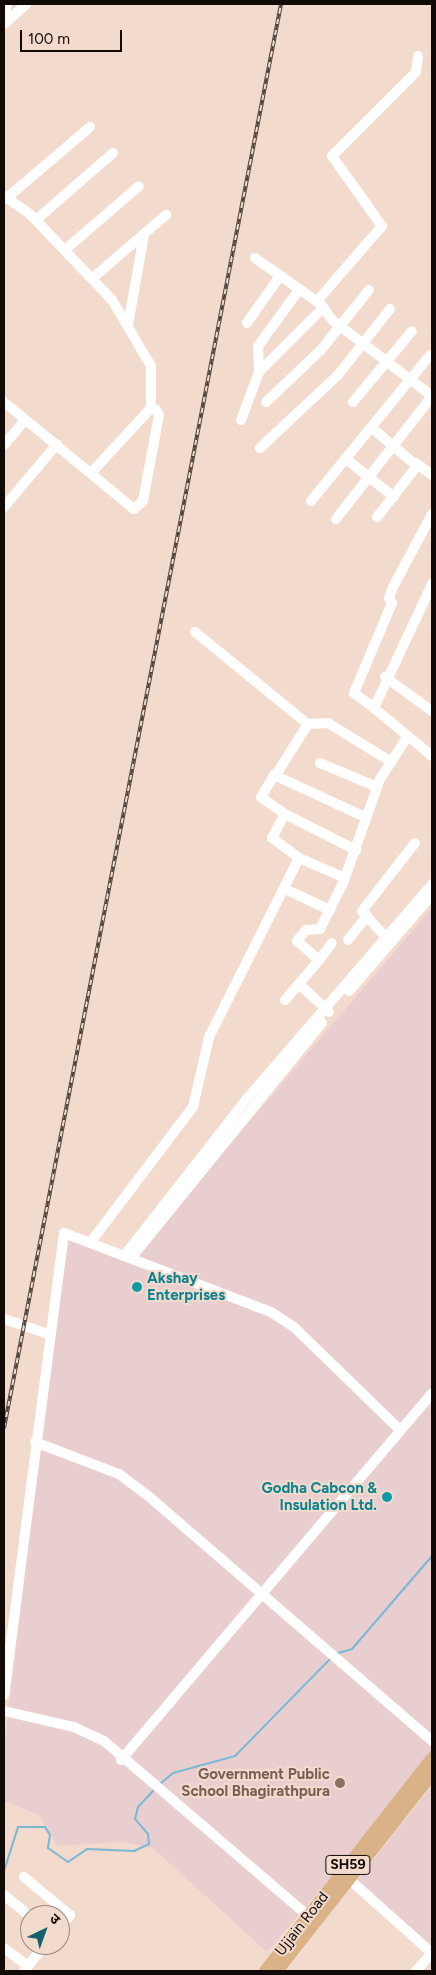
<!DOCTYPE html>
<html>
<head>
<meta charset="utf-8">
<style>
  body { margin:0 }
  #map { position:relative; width:436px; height:1975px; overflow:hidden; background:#f2dacc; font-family:Figtree,"Noto Sans Devanagari",sans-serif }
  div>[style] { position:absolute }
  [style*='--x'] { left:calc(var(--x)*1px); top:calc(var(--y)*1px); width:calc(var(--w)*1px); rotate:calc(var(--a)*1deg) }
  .industrial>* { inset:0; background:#e9ced0 }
  .stream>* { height:2px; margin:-1px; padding:0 1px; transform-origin:1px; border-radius:1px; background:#78b8d6 }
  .minor>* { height:10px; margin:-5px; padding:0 5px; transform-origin:5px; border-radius:5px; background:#fff }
  .major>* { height:12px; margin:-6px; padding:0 6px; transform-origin:6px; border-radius:6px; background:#dab287 }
  .rail>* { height:4px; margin-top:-2px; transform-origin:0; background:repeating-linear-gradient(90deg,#f2dacc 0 5.5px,#4e423b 0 11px); box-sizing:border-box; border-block:1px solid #4e423b }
  .dots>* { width:14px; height:14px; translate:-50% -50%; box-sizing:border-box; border:2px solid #f2dacc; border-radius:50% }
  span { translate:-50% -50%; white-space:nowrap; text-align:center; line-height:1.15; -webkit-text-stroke:4px #f2dacc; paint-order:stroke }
  .shield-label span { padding:1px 4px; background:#f2dacc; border:1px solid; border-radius:4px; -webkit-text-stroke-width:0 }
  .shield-label { font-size:14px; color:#120a06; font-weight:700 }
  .culture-label { font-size:15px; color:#0d838f; font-weight:700 }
  .left { translate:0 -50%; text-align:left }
  .right { translate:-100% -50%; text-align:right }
  .education-label { font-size:15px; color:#785e54; font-weight:700 }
  .street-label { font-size:15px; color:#120a06 }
  .frame { position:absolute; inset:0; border:5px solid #120a06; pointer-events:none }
  .north { position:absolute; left:20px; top:1905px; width:50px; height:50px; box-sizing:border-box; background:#f2dacc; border:1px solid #98877d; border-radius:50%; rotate:42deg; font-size:14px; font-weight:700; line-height:20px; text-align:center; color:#120a06 }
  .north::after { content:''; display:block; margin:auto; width:18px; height:22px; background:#14606c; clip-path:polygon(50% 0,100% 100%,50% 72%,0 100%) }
  .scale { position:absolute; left:20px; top:30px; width:102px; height:22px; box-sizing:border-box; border:2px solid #120a06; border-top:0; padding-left:6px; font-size:15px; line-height:18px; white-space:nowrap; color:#120a06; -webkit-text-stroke:4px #f2dacc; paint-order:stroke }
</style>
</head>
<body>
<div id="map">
  <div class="industrial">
    <i style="clip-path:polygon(432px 908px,432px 1758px,267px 1952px,154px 1849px,124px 1842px,57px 1846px,39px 1815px,4px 1801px,4px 1749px,65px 1236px,131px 1260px)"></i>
    <i style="clip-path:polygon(432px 1786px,432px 1950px,356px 1882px)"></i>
  </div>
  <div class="stream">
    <i style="--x:335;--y:1654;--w:18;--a:-16"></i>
    <i style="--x:352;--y:1649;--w:123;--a:-49.3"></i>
    <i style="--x:160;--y:1784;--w:17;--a:-40"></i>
    <i style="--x:173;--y:1773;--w:64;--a:-15.3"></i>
    <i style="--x:235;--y:1756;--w:136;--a:-45.6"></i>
    <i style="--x:4;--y:1871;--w:46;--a:-72.3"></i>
    <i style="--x:18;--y:1827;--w:27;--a:0"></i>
    <i style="--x:45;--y:1827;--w:9;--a:58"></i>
    <i style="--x:50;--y:1835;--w:13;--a:99"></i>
    <i style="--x:48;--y:1848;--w:24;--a:35"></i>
    <i style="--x:68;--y:1862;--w:23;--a:-34"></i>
    <i style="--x:87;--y:1849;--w:47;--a:2.4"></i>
    <i style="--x:134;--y:1851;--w:17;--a:-25"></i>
    <i style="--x:149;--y:1844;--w:10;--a:-96"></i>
    <i style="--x:148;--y:1834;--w:20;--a:-131"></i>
    <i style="--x:135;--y:1819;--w:12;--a:-76"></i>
    <i style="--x:138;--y:1807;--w:25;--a:-47"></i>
  </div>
  <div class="minor">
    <i style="--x:4;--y:22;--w:18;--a:-81"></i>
    <i style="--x:4;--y:24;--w:30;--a:-42"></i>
    <i style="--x:418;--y:56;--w:16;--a:97"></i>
    <i style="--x:416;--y:72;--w:119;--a:135"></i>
    <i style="--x:332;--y:156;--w:86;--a:54.5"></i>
    <i style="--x:382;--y:226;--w:98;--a:130.9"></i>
    <i style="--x:318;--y:300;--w:24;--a:55"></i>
    <i style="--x:332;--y:320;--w:126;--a:37.2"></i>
    <i style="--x:4;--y:196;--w:33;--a:35"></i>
    <i style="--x:31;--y:215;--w:117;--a:46.4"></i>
    <i style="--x:112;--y:300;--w:77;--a:59.4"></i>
    <i style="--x:151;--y:366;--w:42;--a:90"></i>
    <i style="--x:8;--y:197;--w:108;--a:-40.5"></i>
    <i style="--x:36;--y:220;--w:102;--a:-41"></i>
    <i style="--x:66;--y:249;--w:96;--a:-40.8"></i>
    <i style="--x:255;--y:258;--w:78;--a:35.1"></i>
    <i style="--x:95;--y:276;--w:94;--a:-40.7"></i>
    <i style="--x:247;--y:323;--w:57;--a:-54.9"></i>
    <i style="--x:128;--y:325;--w:92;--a:-80"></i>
    <i style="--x:259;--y:372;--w:89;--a:-45"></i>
    <i style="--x:4;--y:402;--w:168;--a:39.5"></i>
    <i style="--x:134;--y:509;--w:12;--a:-42"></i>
    <i style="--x:143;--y:501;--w:87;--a:-79.5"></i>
    <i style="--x:159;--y:415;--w:6;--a:-121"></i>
    <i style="--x:156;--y:410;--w:5;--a:-158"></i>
    <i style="--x:151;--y:408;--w:88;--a:132.7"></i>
    <i style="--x:266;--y:402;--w:74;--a:-43.4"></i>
    <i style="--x:320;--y:351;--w:78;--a:-51.2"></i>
    <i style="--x:353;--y:402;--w:92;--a:-50.3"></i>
    <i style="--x:241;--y:420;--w:51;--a:-69.4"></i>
    <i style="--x:259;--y:372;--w:26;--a:-92"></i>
    <i style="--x:258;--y:346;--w:69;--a:-53.8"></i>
    <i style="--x:372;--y:428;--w:59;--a:40.2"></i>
    <i style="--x:417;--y:466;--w:65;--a:128.1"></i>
    <i style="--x:4;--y:445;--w:33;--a:-50"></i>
    <i style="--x:260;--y:448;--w:107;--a:-43.1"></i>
    <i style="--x:338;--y:375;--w:84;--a:-51.8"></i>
    <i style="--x:346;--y:459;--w:61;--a:38.4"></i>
    <i style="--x:416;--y:463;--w:20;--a:37"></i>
    <i style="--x:311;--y:501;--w:188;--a:-50.8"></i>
    <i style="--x:4;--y:507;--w:82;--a:-49.9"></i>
    <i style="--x:432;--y:514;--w:83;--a:118.1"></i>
    <i style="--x:393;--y:587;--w:12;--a:110"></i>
    <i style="--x:389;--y:598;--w:6;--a:59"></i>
    <i style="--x:392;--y:603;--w:98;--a:112.9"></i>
    <i style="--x:354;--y:693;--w:25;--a:37"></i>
    <i style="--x:374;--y:708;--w:137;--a:-64.9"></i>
    <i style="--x:336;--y:519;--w:156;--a:-52"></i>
    <i style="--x:195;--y:632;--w:146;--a:39.2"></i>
    <i style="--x:308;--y:724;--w:58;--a:122.3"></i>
    <i style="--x:385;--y:677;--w:58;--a:35.9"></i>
    <i style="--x:374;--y:708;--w:75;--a:39.6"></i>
    <i style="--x:308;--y:724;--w:20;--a:-3"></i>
    <i style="--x:328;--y:723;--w:73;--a:31.5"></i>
    <i style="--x:320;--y:763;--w:62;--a:22.8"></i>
    <i style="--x:285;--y:814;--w:80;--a:26.9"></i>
    <i style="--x:299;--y:858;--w:34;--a:-143"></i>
    <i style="--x:272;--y:838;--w:27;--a:-62"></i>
    <i style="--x:285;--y:814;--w:29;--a:-145"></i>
    <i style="--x:261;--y:797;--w:26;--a:-59"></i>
    <i style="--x:274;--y:775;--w:102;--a:24.8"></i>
    <i style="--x:285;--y:889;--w:50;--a:25"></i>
    <i style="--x:348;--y:940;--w:31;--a:-52"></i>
    <i style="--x:389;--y:941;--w:40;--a:-132"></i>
    <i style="--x:362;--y:911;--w:86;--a:-52.1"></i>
    <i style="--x:319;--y:960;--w:21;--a:-53"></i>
    <i style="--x:299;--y:984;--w:41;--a:43"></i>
    <i style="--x:349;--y:991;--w:127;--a:-49.2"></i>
    <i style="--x:285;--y:1000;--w:52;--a:-49.6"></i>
    <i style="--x:319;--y:960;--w:29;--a:-139"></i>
    <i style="--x:297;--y:941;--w:14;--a:-51"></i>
    <i style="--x:306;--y:930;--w:14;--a:-4"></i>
    <i style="--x:320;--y:929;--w:51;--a:-63.4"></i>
    <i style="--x:343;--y:883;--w:110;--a:-70.4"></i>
    <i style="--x:380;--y:779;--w:51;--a:-56.9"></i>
    <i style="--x:90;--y:1243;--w:171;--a:-52.9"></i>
    <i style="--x:193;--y:1107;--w:72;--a:-77.1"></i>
    <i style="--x:209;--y:1037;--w:200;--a:-63.3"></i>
    <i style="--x:299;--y:858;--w:50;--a:23.5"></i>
    <i style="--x:124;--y:1256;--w:197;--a:-52"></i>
    <i style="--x:245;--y:1101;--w:286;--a:-49.2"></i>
    <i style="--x:131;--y:1258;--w:303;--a:-50.9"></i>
    <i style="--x:4;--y:1319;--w:46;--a:18.8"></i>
    <i style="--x:35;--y:1442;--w:90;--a:20.9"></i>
    <i style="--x:119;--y:1474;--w:34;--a:37"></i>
    <i style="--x:146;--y:1494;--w:378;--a:40.8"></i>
    <i style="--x:4;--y:1695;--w:466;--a:-82.6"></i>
    <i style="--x:64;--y:1233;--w:222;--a:20.9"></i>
    <i style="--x:271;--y:1312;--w:27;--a:33"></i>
    <i style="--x:294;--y:1327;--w:148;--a:44.2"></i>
    <i style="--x:4;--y:1711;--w:72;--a:12.9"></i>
    <i style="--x:74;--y:1727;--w:33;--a:25"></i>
    <i style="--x:104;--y:1741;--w:269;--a:40.6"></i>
    <i style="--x:121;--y:1760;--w:481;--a:-49.7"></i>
    <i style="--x:24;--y:1877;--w:60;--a:39.6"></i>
    <i style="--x:70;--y:1915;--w:16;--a:130"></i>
    <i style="--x:350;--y:1880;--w:110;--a:41.7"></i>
    <i style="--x:432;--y:1953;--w:24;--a:132"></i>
    <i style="--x:4;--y:1895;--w:33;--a:39"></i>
    <i style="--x:4;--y:1948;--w:30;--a:37"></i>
    <i style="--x:24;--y:1971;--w:33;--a:-51"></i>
  </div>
  <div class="major">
    <i style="--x:265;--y:1971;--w:271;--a:-51.9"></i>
    <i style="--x:277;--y:1971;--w:251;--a:-51.8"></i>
  </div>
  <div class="rail">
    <i style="--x:4;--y:1428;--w:1451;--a:-78.99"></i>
  </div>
  <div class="dots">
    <i style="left:137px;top:1287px;background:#0f9aa8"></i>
    <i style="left:387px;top:1497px;background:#0f9aa8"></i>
    <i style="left:340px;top:1783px;background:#8d6e63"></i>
  </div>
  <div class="shield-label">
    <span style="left:348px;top:1865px">SH59</span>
  </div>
  <div class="culture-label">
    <span class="left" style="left:147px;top:1287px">Akshay<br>Enterprises</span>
    <span class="right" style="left:377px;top:1497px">Godha Cabcon &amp;<br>Insulation Ltd.</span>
  </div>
  <div class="education-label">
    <span class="right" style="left:330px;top:1783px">Government Public<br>School Bhagirathpura</span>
  </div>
  <div class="street-label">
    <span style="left:302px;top:1924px;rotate:-52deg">Ujjain Road</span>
  </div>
  <div class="frame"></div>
  <div class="north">उ</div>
  <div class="scale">100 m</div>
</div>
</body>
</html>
